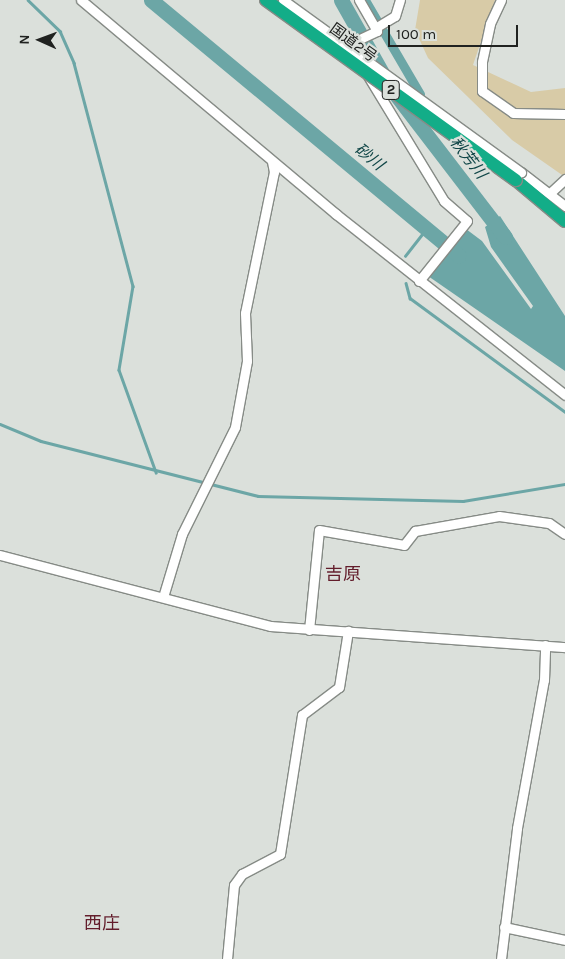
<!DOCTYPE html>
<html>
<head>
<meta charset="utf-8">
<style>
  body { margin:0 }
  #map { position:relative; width:565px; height:959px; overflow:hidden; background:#dbe0db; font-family:Karla,"Noto Sans JP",sans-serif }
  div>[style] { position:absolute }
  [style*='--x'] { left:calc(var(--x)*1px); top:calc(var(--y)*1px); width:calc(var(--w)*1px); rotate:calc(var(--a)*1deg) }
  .green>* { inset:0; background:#d8cba7 }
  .water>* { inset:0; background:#6ca6a6 }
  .stream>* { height:2.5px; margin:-1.25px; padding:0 1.25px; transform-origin:1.25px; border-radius:1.25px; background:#6ca6a6 }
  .canal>* { height:9px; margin:-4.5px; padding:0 4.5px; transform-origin:4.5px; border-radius:4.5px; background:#6ca6a6 }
  .river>* { height:15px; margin:-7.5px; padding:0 7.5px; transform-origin:7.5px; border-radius:7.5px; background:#6ca6a6 }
  .roads { filter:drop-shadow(1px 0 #868b86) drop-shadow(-1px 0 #868b86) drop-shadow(0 1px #868b86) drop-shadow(0 -1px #868b86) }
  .minor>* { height:9px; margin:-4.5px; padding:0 4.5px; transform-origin:4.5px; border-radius:4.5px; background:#fff }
  .highway>* { height:12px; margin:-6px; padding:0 6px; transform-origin:6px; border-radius:6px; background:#13ad88 }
  .bridges { filter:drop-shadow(1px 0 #868b86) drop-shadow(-1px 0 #868b86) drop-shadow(0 1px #868b86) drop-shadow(0 -1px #868b86) }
  .minor-bridge>* { height:9px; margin:-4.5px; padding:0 4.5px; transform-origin:4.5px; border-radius:4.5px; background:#fff }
  .highway-bridge>* { height:12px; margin:-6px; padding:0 6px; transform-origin:6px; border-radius:6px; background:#13ad88 }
  span { translate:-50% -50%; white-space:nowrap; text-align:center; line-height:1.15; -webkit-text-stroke:4.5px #dbe0db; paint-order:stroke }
  .shield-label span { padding:1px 4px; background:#dbe0db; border:1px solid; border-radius:4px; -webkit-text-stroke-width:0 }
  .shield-label { font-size:14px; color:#202220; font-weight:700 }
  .street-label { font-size:15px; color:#202220 }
  .water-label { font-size:16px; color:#104647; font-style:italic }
  .quarter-label { font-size:18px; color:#631d2b }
  .north { position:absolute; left:15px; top:15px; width:50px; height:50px; -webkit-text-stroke:4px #dbe0db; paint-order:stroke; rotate:272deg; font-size:14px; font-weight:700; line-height:20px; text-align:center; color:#202220 }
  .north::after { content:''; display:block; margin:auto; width:18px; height:22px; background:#202220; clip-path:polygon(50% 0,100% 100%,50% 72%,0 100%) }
  .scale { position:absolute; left:388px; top:25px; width:130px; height:22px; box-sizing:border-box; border:2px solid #202220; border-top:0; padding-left:6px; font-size:15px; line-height:18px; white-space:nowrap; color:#202220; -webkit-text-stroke:4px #dbe0db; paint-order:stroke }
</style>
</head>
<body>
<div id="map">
  <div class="green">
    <i style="clip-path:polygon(420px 0,495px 0,473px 65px,531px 92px,565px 88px,565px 177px,512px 140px,428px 58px,415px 30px)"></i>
  </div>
  <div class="water">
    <i style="clip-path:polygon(500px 216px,565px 316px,565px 371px,428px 276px,466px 229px,482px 241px,531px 309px,533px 306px,491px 247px,485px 227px)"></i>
  </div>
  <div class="stream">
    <i style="--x:28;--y:0;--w:45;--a:44.1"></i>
    <i style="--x:60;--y:31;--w:35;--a:66"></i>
    <i style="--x:74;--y:63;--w:231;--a:75.2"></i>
    <i style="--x:133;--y:286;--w:85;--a:99.5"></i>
    <i style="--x:119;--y:370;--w:109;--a:70.1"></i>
    <i style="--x:405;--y:256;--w:33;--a:-52"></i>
    <i style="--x:406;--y:283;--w:16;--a:75"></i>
    <i style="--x:410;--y:298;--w:192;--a:36.3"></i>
    <i style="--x:0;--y:424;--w:44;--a:22.5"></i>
    <i style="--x:41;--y:441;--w:224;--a:14.2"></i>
    <i style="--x:258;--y:496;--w:205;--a:1.4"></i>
    <i style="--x:463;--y:501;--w:103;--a:-9.5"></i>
  </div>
  <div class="canal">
    <i style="--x:365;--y:0;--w:109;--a:59.7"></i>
  </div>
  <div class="river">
    <i style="--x:151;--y:0;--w:400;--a:39.7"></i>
    <i style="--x:341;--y:0;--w:100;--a:60.6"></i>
    <i style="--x:390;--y:87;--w:189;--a:52.5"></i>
  </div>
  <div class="roads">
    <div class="minor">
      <i style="--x:81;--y:0;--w:333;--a:40"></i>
      <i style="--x:336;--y:214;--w:292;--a:38.3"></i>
      <i style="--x:501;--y:0;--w:26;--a:115"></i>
      <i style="--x:490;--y:24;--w:39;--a:102"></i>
      <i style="--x:482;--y:62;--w:29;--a:90"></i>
      <i style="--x:482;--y:91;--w:38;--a:35"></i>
      <i style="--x:513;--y:113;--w:52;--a:1.1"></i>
      <i style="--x:375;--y:28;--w:23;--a:-31"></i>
      <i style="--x:395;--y:16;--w:17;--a:-73"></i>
      <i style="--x:349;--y:44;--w:31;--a:-25"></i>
      <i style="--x:377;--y:31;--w:36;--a:-120"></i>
      <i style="--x:368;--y:76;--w:146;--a:58.7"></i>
      <i style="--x:444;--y:201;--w:30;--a:41"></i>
      <i style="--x:467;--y:221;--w:77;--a:128.7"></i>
      <i style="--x:521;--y:172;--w:56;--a:37.7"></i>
      <i style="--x:550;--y:193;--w:21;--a:-43"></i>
      <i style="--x:0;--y:555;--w:280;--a:14.7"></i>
      <i style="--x:271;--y:626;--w:295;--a:4.1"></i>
      <i style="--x:163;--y:597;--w:66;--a:-73.2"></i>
      <i style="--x:182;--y:534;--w:119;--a:-63.6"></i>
      <i style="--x:235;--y:427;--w:67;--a:-79.7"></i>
      <i style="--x:247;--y:361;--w:48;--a:-92.4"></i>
      <i style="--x:245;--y:313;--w:144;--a:-78.4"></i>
      <i style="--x:274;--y:172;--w:10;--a:-101"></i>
      <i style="--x:309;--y:630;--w:100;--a:-84.3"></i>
      <i style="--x:319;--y:530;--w:86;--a:10"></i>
      <i style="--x:404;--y:545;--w:18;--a:-52"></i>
      <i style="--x:415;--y:531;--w:85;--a:-10.1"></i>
      <i style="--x:499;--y:516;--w:50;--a:8"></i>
      <i style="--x:549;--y:523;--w:19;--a:35"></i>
      <i style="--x:504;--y:927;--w:62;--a:12"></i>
      <i style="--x:227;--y:959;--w:74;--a:-84.6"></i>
      <i style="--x:234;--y:885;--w:14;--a:-54"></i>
      <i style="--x:242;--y:874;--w:43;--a:-27.8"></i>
      <i style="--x:280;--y:854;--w:141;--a:-81"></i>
      <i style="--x:302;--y:715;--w:46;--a:-37.1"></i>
      <i style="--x:339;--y:687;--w:57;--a:-80.9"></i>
      <i style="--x:501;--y:959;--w:132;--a:-83"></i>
      <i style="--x:517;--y:828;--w:150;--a:-79.7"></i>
      <i style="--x:544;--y:680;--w:35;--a:-88"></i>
    </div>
    <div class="highway">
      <i style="--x:516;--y:180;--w:64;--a:39.9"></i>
    </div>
  </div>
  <div class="bridges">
    <div class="minor-bridge">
      <i style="--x:283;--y:0;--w:294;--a:35.9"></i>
    </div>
    <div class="highway-bridge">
      <i style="--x:266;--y:0;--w:308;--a:35.8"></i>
    </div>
  </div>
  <div class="shield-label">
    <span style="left:391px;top:90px">2</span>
  </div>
  <div class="street-label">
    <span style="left:353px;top:43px;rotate:36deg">国道2号</span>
  </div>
  <div class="water-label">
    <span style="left:369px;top:157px;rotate:39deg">砂川</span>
    <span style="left:468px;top:158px;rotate:52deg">秋芳川</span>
  </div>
  <div class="quarter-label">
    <span style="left:343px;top:574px">吉原</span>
    <span style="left:102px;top:923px">西庄</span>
  </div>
  <div class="north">N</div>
  <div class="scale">100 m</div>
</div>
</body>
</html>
